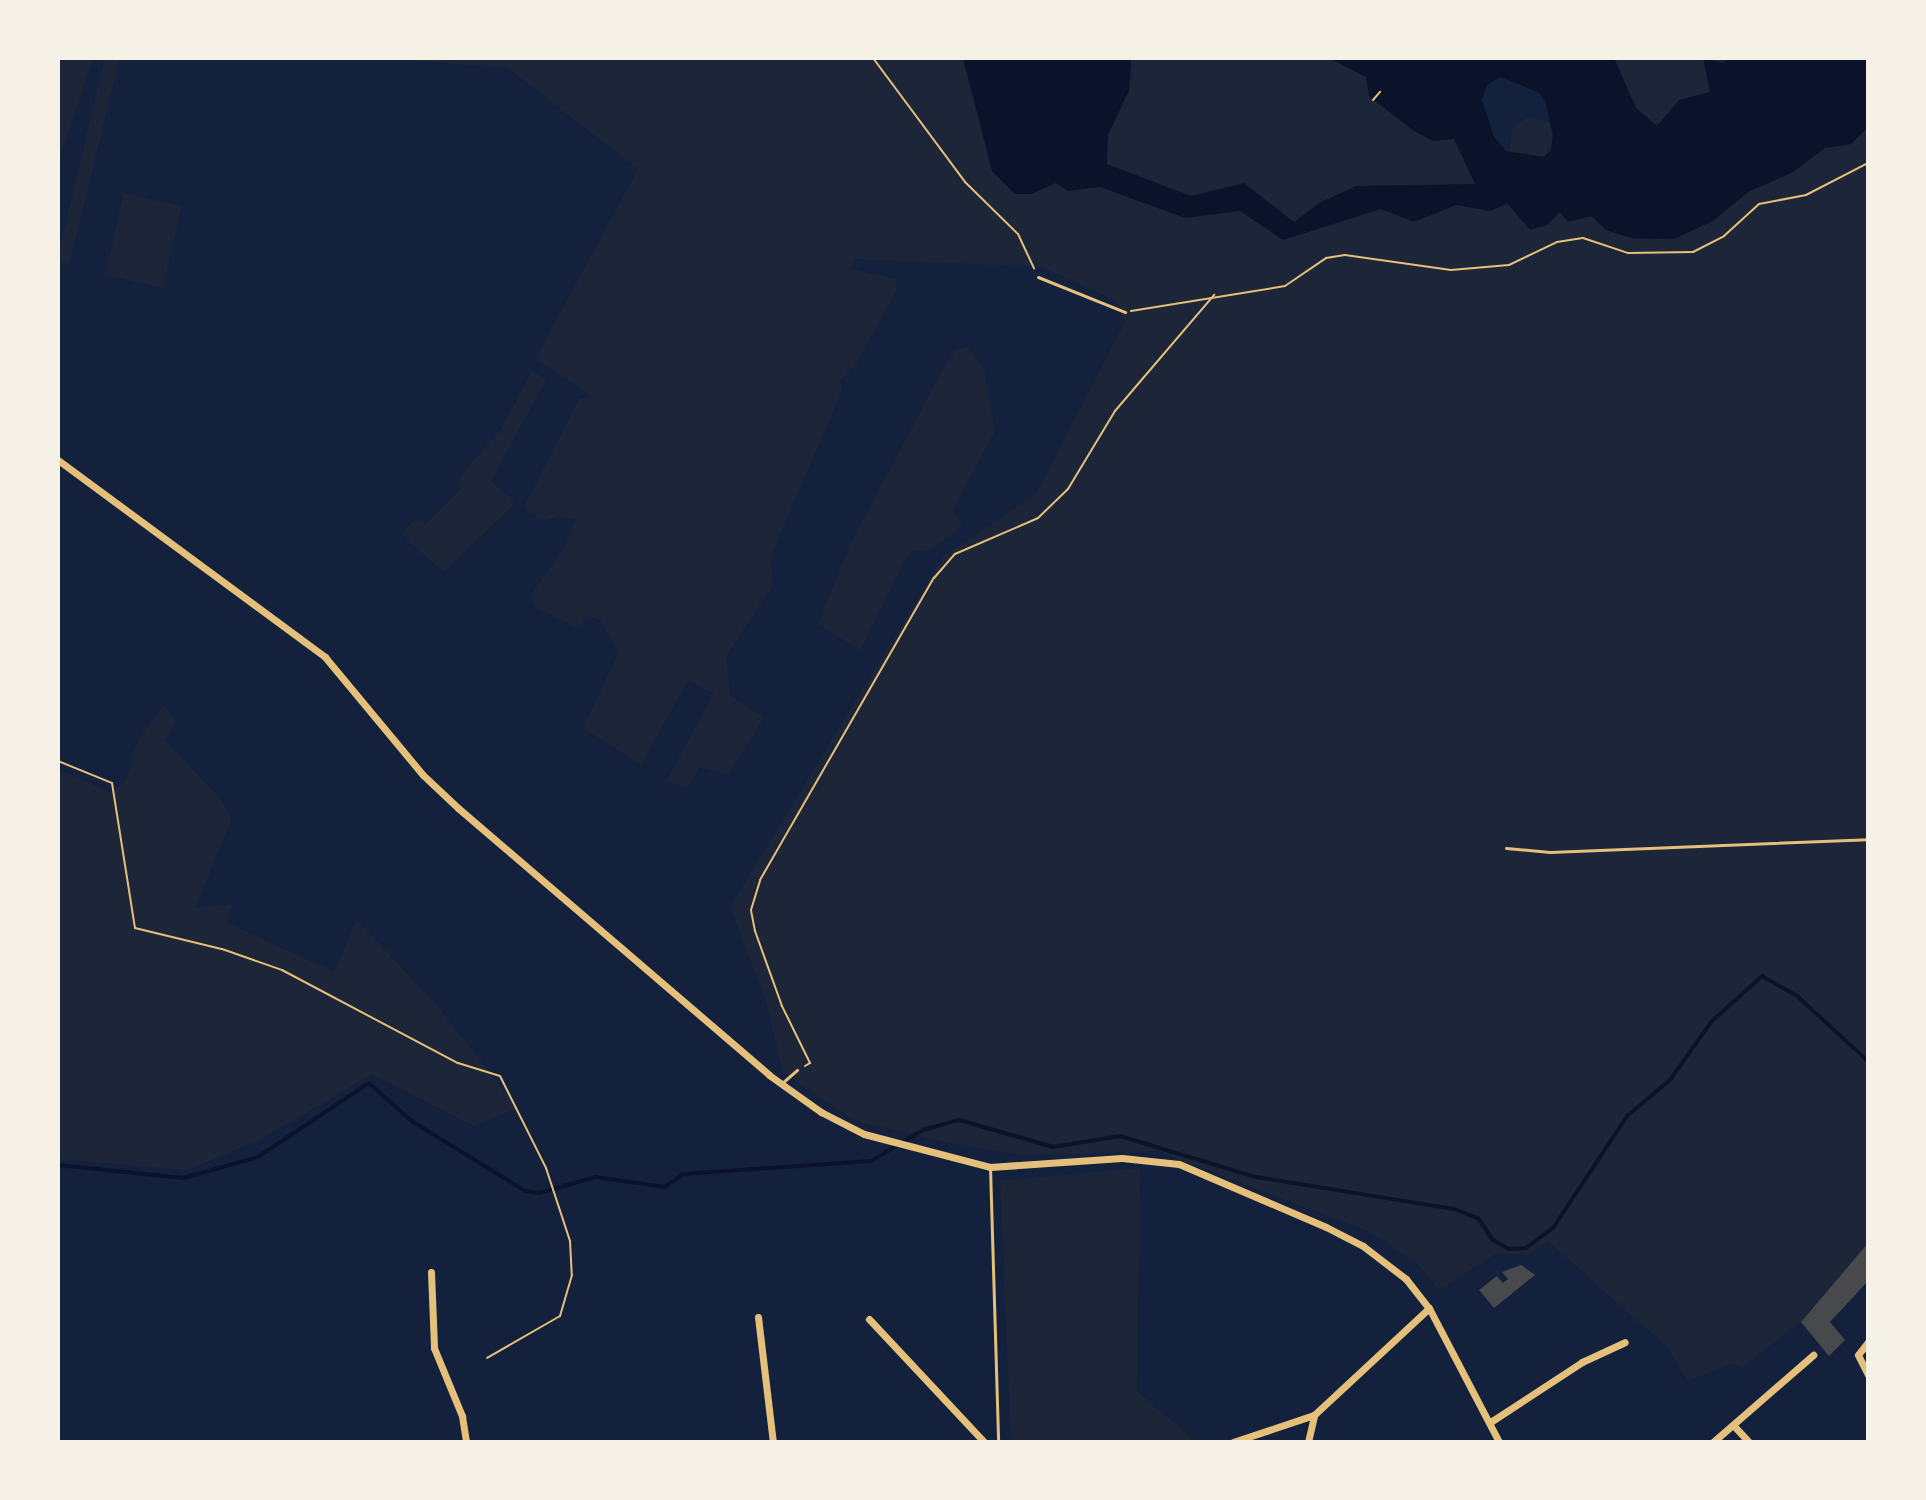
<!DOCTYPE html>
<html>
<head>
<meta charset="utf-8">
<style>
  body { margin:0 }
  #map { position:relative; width:1926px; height:1500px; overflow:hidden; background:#14213d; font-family:Raleway,sans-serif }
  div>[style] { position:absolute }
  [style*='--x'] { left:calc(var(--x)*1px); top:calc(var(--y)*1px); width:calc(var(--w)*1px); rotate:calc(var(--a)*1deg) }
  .green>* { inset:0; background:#1d2539; transform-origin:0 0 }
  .water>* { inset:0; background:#0b132b }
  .stream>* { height:4px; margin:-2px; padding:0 2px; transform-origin:2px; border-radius:2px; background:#0b132b }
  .building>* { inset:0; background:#48494c }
  .path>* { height:2px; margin:-1px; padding:0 1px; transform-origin:1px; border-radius:1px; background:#e5c07b }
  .service>* { height:3px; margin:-1.5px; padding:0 1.5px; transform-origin:1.5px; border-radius:1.5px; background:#e5c07b }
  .minor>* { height:7px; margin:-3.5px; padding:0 3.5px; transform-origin:3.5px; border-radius:3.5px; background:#e5c07b }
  span { translate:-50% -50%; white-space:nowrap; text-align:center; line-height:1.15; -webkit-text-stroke:6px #f6f1e7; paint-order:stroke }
  .frame { position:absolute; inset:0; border:60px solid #f6f1e7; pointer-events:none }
</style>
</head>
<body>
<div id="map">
  <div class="green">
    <i style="clip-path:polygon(58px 58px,93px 58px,58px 164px)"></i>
    <i style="clip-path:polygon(105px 58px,120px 58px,69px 265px,58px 262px,58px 255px)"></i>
    <i style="clip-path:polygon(380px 58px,963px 58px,1031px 194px,1054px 183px,1100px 187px,1112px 118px,1132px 79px,1131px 58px,1329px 58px,1366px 77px,1369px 97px,1414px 131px,1433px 141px,1455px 139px,1490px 210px,1513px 205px,1520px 221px,1552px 219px,1557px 212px,1571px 220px,1591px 216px,1609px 231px,1638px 239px,1678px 238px,1748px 192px,1794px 172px,1825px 148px,1842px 146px,1868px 127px,1868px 1242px,1801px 1321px,1742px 1368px,1733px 1363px,1688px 1381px,1667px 1347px,1548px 1241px,1529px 1255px,1497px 1253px,1439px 1290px,1417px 1263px,1371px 1232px,1157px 1151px,1022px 1155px,954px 1144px,856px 1121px,783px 1072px,765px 998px,730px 907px,944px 556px,1036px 494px,1125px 322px,1115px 300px,1042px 267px,855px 259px,851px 269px,896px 279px,897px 289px,857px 363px,840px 380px,842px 391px,770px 557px,773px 585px,726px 656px,730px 695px,764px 718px,728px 774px,700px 767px,687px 788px,666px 781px,714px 694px,688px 680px,641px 765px,583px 728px,619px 652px,600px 620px,587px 615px,578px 628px,534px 606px,532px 593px,565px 547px,575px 519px,559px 516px,542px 521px,524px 507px,579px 399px,593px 397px,536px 358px,638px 169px,508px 68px)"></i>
    <i style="clip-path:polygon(1614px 58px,1703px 58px,1710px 92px,1679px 100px,1662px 123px,1652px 125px,1636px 108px)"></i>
    <i style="clip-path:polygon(1529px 117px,1550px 122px,1553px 143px,1544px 157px,1509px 151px,1513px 126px)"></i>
    <i style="left:124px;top:193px;width:59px;height:84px;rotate:13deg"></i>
    <i style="clip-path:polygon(968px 347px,984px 369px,995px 431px,952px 511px,963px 526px,930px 550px,915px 550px,906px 558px,860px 650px,818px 624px,850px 545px,946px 363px,956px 350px)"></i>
    <i style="clip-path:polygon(532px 371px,546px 380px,491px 481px,516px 503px,443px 572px,401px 534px,416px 518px,425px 525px,461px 489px,461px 475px,502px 428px)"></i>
    <i style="clip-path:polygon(164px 706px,176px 720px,165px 741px,220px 798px,232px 819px,195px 908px,233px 904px,227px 923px,334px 972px,357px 920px,440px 1009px,517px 1108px,474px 1126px,372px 1074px,259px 1140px,187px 1170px,58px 1159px,58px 769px,111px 793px,125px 782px,138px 740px)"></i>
    <i style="clip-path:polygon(1140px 1168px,1137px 1391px,1196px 1442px,1011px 1442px,1000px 1181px)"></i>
  </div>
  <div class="water">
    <i style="clip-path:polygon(evenodd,963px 58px,1131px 58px,1129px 91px,1108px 135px,1107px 164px,1191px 196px,1244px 183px,1294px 222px,1319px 203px,1356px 186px,1475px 184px,1454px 139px,1433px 141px,1414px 131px,1369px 96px,1366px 77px,1329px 58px,1614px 58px,1636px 108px,1657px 126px,1679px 100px,1710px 92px,1703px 58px,1722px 63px,1732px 58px,1868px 58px,1868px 127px,1851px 144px,1825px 148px,1793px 172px,1748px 192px,1713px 221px,1674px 239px,1631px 238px,1606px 230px,1591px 216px,1568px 222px,1560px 212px,1547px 225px,1530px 230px,1507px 203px,1490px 211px,1456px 205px,1414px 222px,1381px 209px,1283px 240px,1240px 211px,1185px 218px,1100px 187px,1068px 191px,1056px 183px,1031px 194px,1015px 194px,992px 171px,963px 58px,1500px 77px,1538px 92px,1545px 101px,1553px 135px,1551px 150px,1544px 157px,1506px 151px,1494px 137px,1482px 100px,1487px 85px,1500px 77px)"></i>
  </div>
  <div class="stream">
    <i style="--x:58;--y:1165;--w:126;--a:5.9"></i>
    <i style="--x:183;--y:1178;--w:78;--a:-15.6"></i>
    <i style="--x:258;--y:1157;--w:133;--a:-33.7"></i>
    <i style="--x:369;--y:1083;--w:59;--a:41.6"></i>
    <i style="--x:413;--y:1122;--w:132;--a:31.6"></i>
    <i style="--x:525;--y:1191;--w:14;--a:8"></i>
    <i style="--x:539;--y:1193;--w:59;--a:-15.7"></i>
    <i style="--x:596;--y:1177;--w:70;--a:8.2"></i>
    <i style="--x:665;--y:1187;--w:22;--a:-36"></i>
    <i style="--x:683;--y:1174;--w:188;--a:-4"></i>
    <i style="--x:871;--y:1161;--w:61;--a:-30.8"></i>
    <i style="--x:923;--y:1130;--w:37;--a:-16"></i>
    <i style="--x:959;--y:1120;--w:98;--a:16"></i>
    <i style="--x:1053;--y:1147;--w:68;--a:-9.3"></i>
    <i style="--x:1120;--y:1136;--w:142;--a:16.8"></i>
    <i style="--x:1256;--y:1177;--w:201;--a:9.2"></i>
    <i style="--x:1454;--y:1209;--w:26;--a:21"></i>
    <i style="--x:1478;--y:1218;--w:27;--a:56"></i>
    <i style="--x:1493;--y:1240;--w:18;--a:29"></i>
    <i style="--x:1509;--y:1249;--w:17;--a:-3"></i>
    <i style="--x:1526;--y:1248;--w:34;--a:-37"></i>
    <i style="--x:1553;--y:1228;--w:134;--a:-56.5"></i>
    <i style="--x:1627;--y:1116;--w:56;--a:-39.9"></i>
    <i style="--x:1670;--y:1080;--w:71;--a:-54.7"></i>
    <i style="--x:1711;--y:1022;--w:69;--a:-42"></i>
    <i style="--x:1762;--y:976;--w:40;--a:29.7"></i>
    <i style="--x:1797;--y:996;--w:96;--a:42.5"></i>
  </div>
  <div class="building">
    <i style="clip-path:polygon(1868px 1243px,1868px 1281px,1830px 1322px,1845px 1340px,1829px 1356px,1801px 1322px)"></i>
    <i style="clip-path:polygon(1521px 1265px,1535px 1275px,1494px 1308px,1479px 1290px,1497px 1276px,1503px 1283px,1508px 1279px,1502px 1272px)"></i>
  </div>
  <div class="path">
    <i style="--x:873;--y:58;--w:154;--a:53.4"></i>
    <i style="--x:965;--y:182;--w:74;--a:44.5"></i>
    <i style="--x:1018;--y:234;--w:38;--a:65"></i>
    <i style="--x:1373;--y:100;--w:11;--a:-49"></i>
    <i style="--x:1131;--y:311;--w:156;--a:-9.2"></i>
    <i style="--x:1285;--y:286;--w:50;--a:-34.3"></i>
    <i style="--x:1326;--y:258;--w:19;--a:-9"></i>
    <i style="--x:1345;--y:255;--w:107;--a:8.1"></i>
    <i style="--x:1451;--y:270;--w:58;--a:-4.9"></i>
    <i style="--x:1509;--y:265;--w:53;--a:-25.6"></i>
    <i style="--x:1557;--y:242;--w:26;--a:-9"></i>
    <i style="--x:1583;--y:238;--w:47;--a:18.4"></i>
    <i style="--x:1628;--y:253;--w:65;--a:-0.9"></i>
    <i style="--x:1693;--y:252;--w:35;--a:-27"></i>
    <i style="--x:1724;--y:236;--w:47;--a:-42.4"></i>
    <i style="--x:1759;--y:204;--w:48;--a:-10.8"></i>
    <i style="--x:1806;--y:195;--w:70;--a:-27.3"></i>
    <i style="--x:58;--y:761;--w:58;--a:22.2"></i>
    <i style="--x:112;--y:783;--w:147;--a:81"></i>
    <i style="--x:135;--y:928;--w:89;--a:13.6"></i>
    <i style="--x:222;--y:949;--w:64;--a:19.3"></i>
    <i style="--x:282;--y:970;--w:199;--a:27.9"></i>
    <i style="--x:458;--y:1063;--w:44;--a:17.2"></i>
    <i style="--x:500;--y:1076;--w:103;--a:63.4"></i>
    <i style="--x:546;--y:1168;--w:77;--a:71.8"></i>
    <i style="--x:570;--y:1241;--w:34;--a:87"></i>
    <i style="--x:572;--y:1275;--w:43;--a:106.3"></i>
    <i style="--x:560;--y:1316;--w:84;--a:150.1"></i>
    <i style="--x:805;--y:1066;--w:6;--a:-31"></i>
    <i style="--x:810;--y:1063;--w:64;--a:-116.2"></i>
    <i style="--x:782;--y:1006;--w:80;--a:-109.8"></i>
    <i style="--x:755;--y:931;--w:21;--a:-101"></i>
    <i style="--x:751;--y:910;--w:31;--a:-73"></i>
    <i style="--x:760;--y:880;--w:349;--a:-60.1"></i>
    <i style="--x:934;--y:578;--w:32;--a:-49"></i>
    <i style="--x:955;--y:554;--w:90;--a:-23.4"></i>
    <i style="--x:1038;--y:518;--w:42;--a:-44"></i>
    <i style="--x:1068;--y:489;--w:91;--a:-58.9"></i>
    <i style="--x:1115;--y:411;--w:153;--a:-49.5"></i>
    <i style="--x:1868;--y:1168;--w:33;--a:90"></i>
  </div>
  <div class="service">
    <i style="--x:1038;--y:277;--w:94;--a:21.9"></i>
    <i style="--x:1506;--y:848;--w:44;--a:5.2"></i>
    <i style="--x:1550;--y:852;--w:318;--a:-2.3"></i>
    <i style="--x:782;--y:1083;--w:20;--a:-41"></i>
    <i style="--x:990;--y:1167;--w:275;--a:88.3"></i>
  </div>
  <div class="minor">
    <i style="--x:58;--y:460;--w:332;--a:36.4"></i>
    <i style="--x:325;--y:657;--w:153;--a:50.3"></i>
    <i style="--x:423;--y:775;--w:48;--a:43.3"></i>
    <i style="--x:458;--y:808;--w:410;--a:40.6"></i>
    <i style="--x:769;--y:1075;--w:64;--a:35.4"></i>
    <i style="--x:821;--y:1112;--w:48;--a:27.1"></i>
    <i style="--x:864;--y:1134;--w:130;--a:14.7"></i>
    <i style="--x:990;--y:1167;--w:132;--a:-3.9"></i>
    <i style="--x:1122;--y:1158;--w:57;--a:6"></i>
    <i style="--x:1179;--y:1164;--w:160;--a:23.2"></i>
    <i style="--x:1326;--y:1227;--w:42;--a:27.2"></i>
    <i style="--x:1363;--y:1246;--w:54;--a:37.5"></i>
    <i style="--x:1406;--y:1279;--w:37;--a:52"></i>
    <i style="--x:1429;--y:1308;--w:151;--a:62.4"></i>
    <i style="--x:431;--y:1272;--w:76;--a:87.7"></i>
    <i style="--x:434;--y:1348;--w:74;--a:67.6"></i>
    <i style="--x:462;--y:1416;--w:26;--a:81"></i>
    <i style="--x:758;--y:1317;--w:126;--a:83.2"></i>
    <i style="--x:869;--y:1319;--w:168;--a:46.9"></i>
    <i style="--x:1868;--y:1342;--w:16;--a:128"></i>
    <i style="--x:1858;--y:1355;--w:22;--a:63"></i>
    <i style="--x:1492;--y:1421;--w:108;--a:-33.2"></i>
    <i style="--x:1582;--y:1362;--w:47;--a:-24.9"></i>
    <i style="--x:1734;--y:1426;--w:22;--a:47"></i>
    <i style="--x:1233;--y:1442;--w:85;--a:-18.4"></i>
    <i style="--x:1314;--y:1415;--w:157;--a:-42.9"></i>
    <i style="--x:1308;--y:1442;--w:28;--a:-77"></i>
    <i style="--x:1713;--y:1442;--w:133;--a:-41"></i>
  </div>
  <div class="frame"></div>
</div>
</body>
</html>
